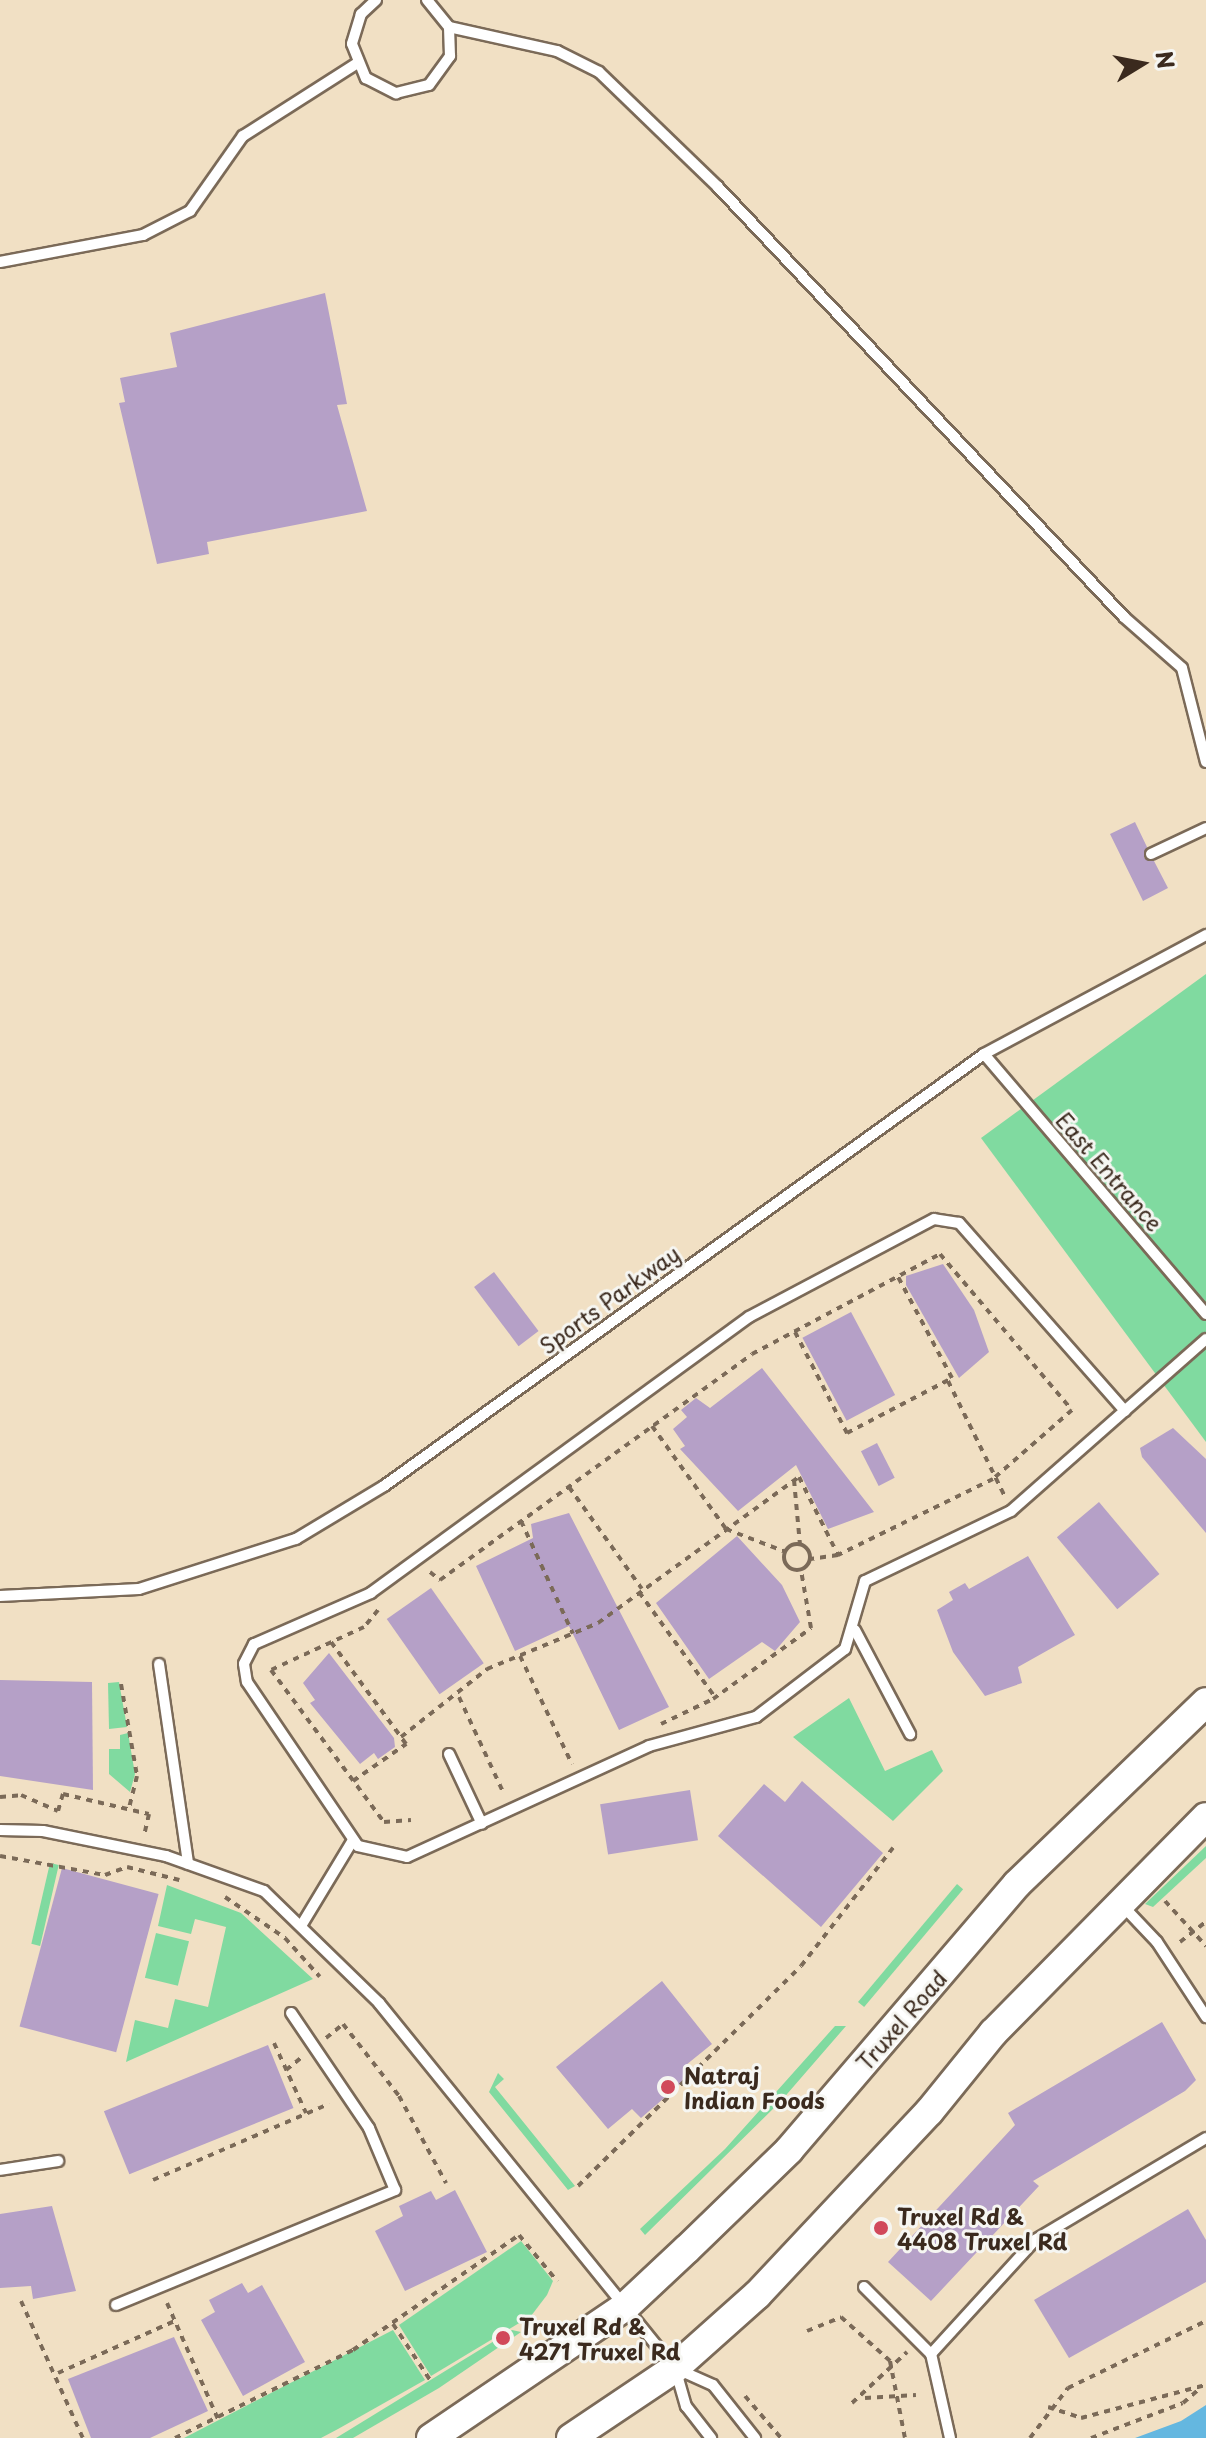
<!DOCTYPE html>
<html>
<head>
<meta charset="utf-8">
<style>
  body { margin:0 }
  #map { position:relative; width:1206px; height:2438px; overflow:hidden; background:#f1e0c4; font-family:"Playpen Sans",sans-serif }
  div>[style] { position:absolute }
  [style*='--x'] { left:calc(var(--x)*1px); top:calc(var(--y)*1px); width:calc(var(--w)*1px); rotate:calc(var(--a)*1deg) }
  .green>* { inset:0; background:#80daa0; transform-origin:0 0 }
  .water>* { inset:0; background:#64b7e0 }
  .building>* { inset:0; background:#b5a0c7; transform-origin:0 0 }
  .path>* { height:4px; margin-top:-2px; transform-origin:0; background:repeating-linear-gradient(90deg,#7b6a58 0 6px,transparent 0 12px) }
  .path>.ring { margin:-2px; padding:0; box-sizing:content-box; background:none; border:4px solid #7b6a58; border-radius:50% }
  .roads { filter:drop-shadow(2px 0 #7b6a58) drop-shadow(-2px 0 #7b6a58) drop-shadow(0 2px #7b6a58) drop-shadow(0 -2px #7b6a58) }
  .lane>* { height:10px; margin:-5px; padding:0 5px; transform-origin:5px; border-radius:5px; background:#fff }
  .secondary>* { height:28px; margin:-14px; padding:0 14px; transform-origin:14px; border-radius:14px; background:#fff }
  .dots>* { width:22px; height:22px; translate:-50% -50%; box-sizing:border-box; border:4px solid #f6f6f2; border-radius:50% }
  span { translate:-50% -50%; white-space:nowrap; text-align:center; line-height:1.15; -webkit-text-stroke:6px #f6f6f2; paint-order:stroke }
  .street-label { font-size:22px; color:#3b2a1e }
  .poi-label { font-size:22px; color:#3b2a1e; font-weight:700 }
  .left { translate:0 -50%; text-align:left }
  .north { position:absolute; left:1102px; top:24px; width:80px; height:80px; -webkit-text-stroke:6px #f6f6f2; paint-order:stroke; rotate:80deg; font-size:22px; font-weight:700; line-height:32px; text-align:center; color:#3b2a1e }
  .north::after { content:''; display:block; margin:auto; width:28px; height:36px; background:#3b2a1e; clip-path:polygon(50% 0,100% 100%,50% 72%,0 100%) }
</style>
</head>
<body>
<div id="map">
  <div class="green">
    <i style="clip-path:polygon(1206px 974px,1206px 1442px,981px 1138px)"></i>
    <i style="clip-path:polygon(119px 1682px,127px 1727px,109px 1729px,108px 1683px)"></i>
    <i style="clip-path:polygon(849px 1698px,885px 1771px,932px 1750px,943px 1771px,893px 1821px,793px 1737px)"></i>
    <i style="clip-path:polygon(128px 1733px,135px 1774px,130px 1792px,109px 1774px,109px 1749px,120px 1749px,120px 1735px)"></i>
    <i style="clip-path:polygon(1206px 1846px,1206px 1858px,1153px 1907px,1145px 1904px)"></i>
    <i style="left:50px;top:1863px;width:9px;height:83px;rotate:13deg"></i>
    <i style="left:957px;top:1884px;width:8px;height:154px;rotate:40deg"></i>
    <i style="clip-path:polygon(167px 1885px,241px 1913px,313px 1979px,126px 2062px,135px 2020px,168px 2028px,175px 1999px,208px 2007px,226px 1927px,195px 1919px,191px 1934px,158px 1926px)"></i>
    <i style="left:156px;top:1933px;width:34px;height:46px;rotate:14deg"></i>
    <i style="clip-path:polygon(835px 2026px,846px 2026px,781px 2101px,645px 2235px,640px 2229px,725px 2149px)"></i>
    <i style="clip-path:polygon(498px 2073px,504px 2079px,495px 2087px,575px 2186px,568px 2190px,489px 2092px)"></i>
    <i style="clip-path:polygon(521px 2241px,553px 2281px,547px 2295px,531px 2316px,431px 2376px,399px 2325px)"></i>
    <i style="clip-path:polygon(393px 2330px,425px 2380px,338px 2429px,321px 2438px,184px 2438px)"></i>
    <i style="clip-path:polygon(512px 2330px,521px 2332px,439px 2388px,353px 2438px,336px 2438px)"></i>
  </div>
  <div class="water">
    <i style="clip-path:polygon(1206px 2405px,1206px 2438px,1135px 2438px,1181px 2421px)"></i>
  </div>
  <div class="building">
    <i style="clip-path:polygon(325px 293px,347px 404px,337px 405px,367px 511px,207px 542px,209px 554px,157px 564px,119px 403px,125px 402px,120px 378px,177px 367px,170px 333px)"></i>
    <i style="clip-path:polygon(1135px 822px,1147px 847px,1144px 858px,1154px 861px,1168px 888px,1143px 901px,1110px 834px)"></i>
    <i style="clip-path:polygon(943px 1264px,974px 1310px,989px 1352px,959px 1378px,906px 1285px,906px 1276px)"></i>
    <i style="left:494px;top:1272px;width:74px;height:25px;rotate:53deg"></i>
    <i style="left:851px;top:1312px;width:94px;height:55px;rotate:62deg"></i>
    <i style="clip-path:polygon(762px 1368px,874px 1512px,828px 1529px,796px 1465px,738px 1511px,680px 1449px,685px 1446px,673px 1429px,687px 1417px,681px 1410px,696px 1398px,710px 1408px)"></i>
    <i style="clip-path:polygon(1173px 1428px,1206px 1459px,1206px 1533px,1142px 1457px,1140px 1448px)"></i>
    <i style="left:877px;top:1443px;width:39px;height:18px;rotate:63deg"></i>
    <i style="left:1099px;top:1502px;width:94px;height:55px;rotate:50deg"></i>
    <i style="clip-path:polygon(569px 1513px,669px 1707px,619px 1730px,569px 1626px,515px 1651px,476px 1566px,533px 1538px,531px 1524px)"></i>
    <i style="clip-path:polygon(737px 1536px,782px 1585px,800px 1622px,775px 1651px,762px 1642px,709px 1679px,656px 1603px)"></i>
    <i style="clip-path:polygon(1028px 1556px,1075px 1635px,1018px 1667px,1022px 1683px,985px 1696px,953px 1652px,937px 1610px,953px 1600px,949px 1592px,965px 1583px,969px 1589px)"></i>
    <i style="left:431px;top:1588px;width:92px;height:54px;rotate:55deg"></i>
    <i style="clip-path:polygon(329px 1653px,394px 1738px,395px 1747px,378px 1759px,374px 1753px,360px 1764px,310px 1703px,315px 1700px,303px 1683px)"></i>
    <i style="clip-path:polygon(0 1680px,92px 1682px,93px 1790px,0 1776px)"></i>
    <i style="clip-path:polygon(802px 1781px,883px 1853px,821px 1927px,718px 1836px,764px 1784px,785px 1802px)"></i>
    <i style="left:690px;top:1790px;width:51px;height:91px;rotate:81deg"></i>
    <i style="left:62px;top:1868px;width:100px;height:164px;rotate:15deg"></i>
    <i style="clip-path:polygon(662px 1981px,712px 2044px,686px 2065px,692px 2074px,641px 2118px,632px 2109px,608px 2129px,556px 2067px)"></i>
    <i style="clip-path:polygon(1162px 2022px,1196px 2080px,1185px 2091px,1033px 2181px,1039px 2186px,931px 2301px,888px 2262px,1015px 2125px,1008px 2113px)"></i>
    <i style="left:268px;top:2045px;width:68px;height:177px;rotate:68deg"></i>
    <i style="clip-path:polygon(455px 2190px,487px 2252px,405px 2291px,375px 2231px,403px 2216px,399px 2206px,431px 2191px,436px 2200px)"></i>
    <i style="clip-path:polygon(52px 2206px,76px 2291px,33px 2299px,31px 2286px,0 2288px,0 2214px)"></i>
    <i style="clip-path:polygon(1188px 2209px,1206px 2240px,1206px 2282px,1069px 2358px,1034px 2300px)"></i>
    <i style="clip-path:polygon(242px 2283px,248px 2293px,262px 2285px,305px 2362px,243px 2396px,201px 2320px,215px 2312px,209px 2300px)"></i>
    <i style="clip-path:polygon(174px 2337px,208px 2411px,150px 2438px,91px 2438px,68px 2379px)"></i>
  </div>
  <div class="path">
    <i style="--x:795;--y:1332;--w:114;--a:62.8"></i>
    <i style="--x:847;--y:1433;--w:119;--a:-27.6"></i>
    <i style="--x:952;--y:1378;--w:115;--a:-118.1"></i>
    <i style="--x:948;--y:1381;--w:127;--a:63.8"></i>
    <i style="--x:652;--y:1426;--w:127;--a:54.3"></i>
    <i style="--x:726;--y:1529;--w:64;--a:21"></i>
    <i style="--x:794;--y:1480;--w:65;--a:84.7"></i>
    <i style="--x:569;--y:1487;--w:125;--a:54.4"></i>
    <i style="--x:521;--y:1521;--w:124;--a:65.3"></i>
    <i class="ring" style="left:784px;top:1544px;width:22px;height:22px"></i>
    <i style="--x:430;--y:1572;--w:13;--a:39"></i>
    <i style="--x:440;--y:1580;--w:385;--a:-35.9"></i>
    <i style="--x:752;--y:1354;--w:213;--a:-28"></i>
    <i style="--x:940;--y:1254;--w:204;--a:49.8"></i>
    <i style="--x:1072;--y:1410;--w:105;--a:138.9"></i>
    <i style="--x:993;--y:1479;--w:173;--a:153.9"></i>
    <i style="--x:838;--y:1555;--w:28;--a:172"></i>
    <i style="--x:639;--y:1592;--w:130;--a:54.1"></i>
    <i style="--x:378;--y:1610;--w:22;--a:129"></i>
    <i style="--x:364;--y:1627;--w:102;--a:155.2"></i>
    <i style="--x:271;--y:1670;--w:189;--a:53.4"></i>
    <i style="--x:384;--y:1822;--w:27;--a:-4"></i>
    <i style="--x:331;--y:1642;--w:118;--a:53.6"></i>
    <i style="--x:401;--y:1737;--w:110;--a:-38.3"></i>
    <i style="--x:487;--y:1669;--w:120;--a:-22.5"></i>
    <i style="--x:598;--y:1623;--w:248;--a:-36"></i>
    <i style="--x:799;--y:1477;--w:87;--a:63.4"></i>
    <i style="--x:520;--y:1656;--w:120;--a:64.3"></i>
    <i style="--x:121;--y:1684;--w:93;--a:80.1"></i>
    <i style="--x:137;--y:1776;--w:34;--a:104"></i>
    <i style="--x:459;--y:1697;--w:107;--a:65.1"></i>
    <i style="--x:661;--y:1724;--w:58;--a:-25.7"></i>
    <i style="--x:713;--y:1699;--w:121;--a:-35.9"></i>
    <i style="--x:811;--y:1628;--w:59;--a:-99.8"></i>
    <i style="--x:353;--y:1781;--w:65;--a:-34.9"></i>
    <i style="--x:406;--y:1744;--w:9;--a:-126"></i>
    <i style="--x:0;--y:1797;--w:21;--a:-5"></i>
    <i style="--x:21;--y:1795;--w:40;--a:23.4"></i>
    <i style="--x:58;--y:1811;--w:18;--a:-74"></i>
    <i style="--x:63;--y:1794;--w:88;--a:13.1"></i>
    <i style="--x:149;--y:1814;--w:23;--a:103"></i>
    <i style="--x:0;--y:1856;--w:107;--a:10.3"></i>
    <i style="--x:105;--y:1875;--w:23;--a:-20"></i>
    <i style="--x:127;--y:1867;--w:54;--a:14"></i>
    <i style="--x:225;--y:1897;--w:73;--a:34.3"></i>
    <i style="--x:285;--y:1938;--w:52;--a:48.1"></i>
    <i style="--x:1165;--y:1901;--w:61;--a:47.7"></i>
    <i style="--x:1180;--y:1942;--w:33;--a:-38"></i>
    <i style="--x:326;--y:2038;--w:22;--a:-39"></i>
    <i style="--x:343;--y:2024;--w:91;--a:52.1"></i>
    <i style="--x:399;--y:2096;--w:99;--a:61.6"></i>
    <i style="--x:274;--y:2043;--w:77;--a:65.4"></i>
    <i style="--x:286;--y:2070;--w:22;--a:-39"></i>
    <i style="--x:153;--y:2180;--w:192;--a:-23.4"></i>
    <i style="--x:578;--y:2186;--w:313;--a:-44.6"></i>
    <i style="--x:801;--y:1966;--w:150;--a:-52.1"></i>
    <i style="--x:21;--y:2301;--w:150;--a:65.7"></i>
    <i style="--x:167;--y:2303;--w:127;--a:66.3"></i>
    <i style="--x:393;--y:2324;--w:67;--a:56.5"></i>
    <i style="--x:807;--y:2331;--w:37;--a:-22"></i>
    <i style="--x:841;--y:2317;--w:66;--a:41.9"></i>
    <i style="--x:890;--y:2361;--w:78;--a:79"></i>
    <i style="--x:58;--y:2373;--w:128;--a:-24"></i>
    <i style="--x:745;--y:2396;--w:55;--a:49.4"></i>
    <i style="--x:865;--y:2398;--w:51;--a:-3.4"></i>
    <i style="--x:852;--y:2403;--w:75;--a:-42.8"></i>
    <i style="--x:1048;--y:2407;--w:35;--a:18"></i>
    <i style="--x:1081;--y:2418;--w:129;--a:-14.8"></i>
    <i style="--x:175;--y:2438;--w:199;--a:-26.3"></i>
    <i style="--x:353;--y:2350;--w:202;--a:-34.7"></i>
    <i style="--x:519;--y:2235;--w:60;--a:50.4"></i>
    <i style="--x:1030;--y:2438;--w:63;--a:-52.8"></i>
    <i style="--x:1068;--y:2388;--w:153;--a:-25.9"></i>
    <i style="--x:1091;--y:2438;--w:98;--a:-20.8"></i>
    <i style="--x:1183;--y:2403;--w:23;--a:-41"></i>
  </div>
  <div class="roads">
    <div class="lane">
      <i style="--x:376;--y:0;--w:21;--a:137"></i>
      <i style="--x:361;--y:14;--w:31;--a:107"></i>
      <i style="--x:352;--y:44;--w:37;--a:68"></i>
      <i style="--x:366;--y:78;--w:34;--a:27"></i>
      <i style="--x:396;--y:93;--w:34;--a:-14"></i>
      <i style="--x:429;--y:85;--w:36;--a:-54"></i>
      <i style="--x:450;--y:56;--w:29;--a:-92"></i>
      <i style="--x:449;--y:27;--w:35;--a:-129"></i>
      <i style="--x:449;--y:27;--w:111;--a:12.5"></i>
      <i style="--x:557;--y:51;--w:47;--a:26.6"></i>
      <i style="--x:599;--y:72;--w:165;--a:44"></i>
      <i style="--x:718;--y:187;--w:591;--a:46.64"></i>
      <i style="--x:1124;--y:617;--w:77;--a:41.3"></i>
      <i style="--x:1182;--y:668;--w:97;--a:75.7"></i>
      <i style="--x:0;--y:262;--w:146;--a:-10.7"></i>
      <i style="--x:143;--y:235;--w:53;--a:-27.1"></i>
      <i style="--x:190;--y:211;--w:92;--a:-54.8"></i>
      <i style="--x:243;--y:136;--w:134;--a:-32.5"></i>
      <i style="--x:1151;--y:854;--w:61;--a:-25.3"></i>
      <i style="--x:984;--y:1054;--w:342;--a:49.5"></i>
      <i style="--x:1125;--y:1411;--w:251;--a:-131.4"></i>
      <i style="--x:959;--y:1223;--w:25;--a:-171"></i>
      <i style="--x:934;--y:1219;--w:209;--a:152.1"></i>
      <i style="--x:749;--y:1317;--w:468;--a:143.9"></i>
      <i style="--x:371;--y:1593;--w:128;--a:156.4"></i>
      <i style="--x:254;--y:1644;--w:22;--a:117"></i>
      <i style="--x:244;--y:1664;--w:18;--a:81"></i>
      <i style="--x:247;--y:1682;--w:198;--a:55.9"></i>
      <i style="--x:358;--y:1846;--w:50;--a:12.7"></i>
      <i style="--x:407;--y:1857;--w:266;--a:-24.6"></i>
      <i style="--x:649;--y:1746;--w:111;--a:-15.2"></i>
      <i style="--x:756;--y:1717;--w:112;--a:-37.4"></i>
      <i style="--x:845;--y:1649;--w:71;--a:-73.6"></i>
      <i style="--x:865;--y:1581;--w:162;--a:-25.6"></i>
      <i style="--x:1011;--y:1511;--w:260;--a:-41.4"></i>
      <i style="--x:0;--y:1596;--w:139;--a:-2.9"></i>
      <i style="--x:139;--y:1589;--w:165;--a:-17.7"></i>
      <i style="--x:296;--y:1539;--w:103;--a:-31.1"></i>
      <i style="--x:384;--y:1486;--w:739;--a:-35.75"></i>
      <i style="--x:984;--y:1054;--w:252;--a:-28.2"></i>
      <i style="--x:855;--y:1630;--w:118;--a:62.1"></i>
      <i style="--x:159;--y:1664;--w:202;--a:81.7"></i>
      <i style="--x:449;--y:1754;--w:77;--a:64.8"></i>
      <i style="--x:0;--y:1830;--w:43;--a:1.3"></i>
      <i style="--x:43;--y:1831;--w:126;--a:11.5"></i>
      <i style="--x:166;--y:1856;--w:104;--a:19.7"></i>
      <i style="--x:264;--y:1891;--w:161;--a:44.2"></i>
      <i style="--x:379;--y:2003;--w:470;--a:51"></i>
      <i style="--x:675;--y:2368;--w:40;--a:74"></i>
      <i style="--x:686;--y:2406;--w:41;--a:52"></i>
      <i style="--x:1121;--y:1904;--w:52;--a:46.5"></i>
      <i style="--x:1157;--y:1942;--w:90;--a:56.8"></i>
      <i style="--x:301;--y:1926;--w:100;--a:-58.8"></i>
      <i style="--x:0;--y:2170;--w:59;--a:-8.8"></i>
      <i style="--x:864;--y:2287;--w:95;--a:45"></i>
      <i style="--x:116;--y:2305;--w:302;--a:-22.4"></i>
      <i style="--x:395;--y:2190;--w:67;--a:-112.8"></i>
      <i style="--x:369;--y:2128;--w:139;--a:-124.1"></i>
      <i style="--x:677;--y:2369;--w:39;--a:24"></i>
      <i style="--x:713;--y:2385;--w:68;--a:51.6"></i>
      <i style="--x:950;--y:2438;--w:86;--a:-102.7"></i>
      <i style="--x:931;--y:2354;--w:154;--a:-47.6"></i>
      <i style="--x:1035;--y:2240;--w:199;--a:-30.8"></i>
    </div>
    <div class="secondary">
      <i style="--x:431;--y:2438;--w:235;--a:-34.1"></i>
      <i style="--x:626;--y:2306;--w:83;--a:-43.1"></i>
      <i style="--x:687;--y:2249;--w:142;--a:-44.1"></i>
      <i style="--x:789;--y:2150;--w:350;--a:-49.4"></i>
      <i style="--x:1017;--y:1884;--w:262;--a:-43.9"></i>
      <i style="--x:571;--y:2438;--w:125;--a:-33.9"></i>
      <i style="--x:675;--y:2368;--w:110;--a:-41.7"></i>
      <i style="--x:757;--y:2295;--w:251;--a:-46.8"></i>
      <i style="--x:929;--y:2112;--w:102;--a:-51"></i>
      <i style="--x:993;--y:2033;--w:303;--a:-45.4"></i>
    </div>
  </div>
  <div class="dots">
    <i style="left:668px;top:2087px;background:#d1495b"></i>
    <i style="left:881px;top:2228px;background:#d1495b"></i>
    <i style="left:503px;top:2338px;background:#d1495b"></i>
  </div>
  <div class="street-label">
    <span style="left:1110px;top:1171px;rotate:49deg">East Entrance</span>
    <span style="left:609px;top:1299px;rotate:-36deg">Sports Parkway</span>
    <span style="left:901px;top:2020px;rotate:-49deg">Truxel Road</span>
  </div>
  <div class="poi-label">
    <span class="left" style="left:684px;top:2087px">Natraj<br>Indian Foods</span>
    <span class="left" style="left:897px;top:2228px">Truxel Rd &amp;<br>4408 Truxel Rd</span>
    <span class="left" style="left:519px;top:2338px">Truxel Rd &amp;<br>4271 Truxel Rd</span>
  </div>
  <div class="north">N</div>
</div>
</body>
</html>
